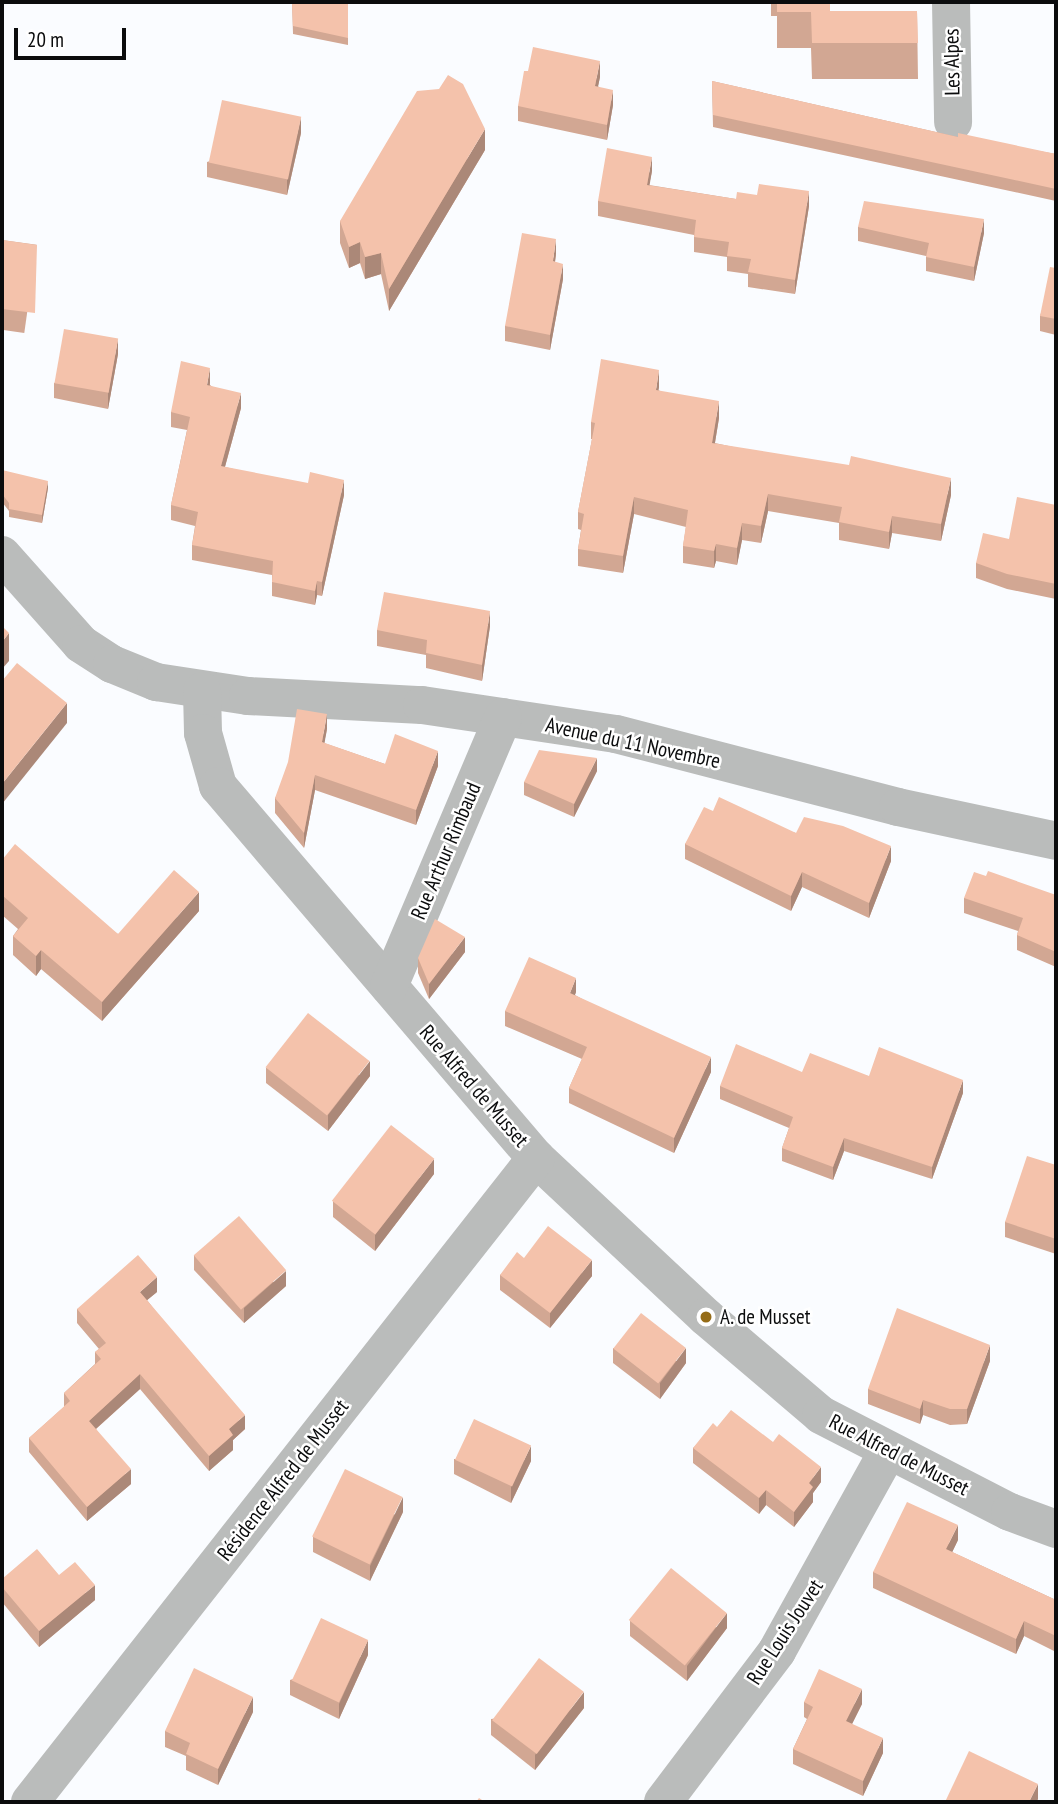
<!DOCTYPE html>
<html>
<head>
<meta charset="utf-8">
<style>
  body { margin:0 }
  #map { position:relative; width:1058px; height:1804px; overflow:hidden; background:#fafcff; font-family:"PT Sans Narrow",sans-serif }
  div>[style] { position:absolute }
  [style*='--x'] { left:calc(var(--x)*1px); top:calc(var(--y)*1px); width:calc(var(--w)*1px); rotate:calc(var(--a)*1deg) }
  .minor>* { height:38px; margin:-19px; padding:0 19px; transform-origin:19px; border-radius:19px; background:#babcbb }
  .wall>* { inset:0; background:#d2a793; transform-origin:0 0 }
  .shaded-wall>* { inset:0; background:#ab8878 }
  .building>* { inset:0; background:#f4c2ab; transform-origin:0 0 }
  .dots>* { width:19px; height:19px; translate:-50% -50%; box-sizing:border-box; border:4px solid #fff; border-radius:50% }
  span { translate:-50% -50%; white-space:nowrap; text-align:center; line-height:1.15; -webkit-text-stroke:5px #fff; paint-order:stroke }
  .street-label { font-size:21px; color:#0b0c0d }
  .poi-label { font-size:21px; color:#0b0c0d }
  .left { translate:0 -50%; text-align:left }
  .frame { position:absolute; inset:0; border:4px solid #0b0c0d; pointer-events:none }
  .scale { position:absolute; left:14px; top:28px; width:112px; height:32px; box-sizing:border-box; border:4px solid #0b0c0d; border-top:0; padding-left:9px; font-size:21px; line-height:24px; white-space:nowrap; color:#0b0c0d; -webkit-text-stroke:5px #fff; paint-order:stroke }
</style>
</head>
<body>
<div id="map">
  <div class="minor">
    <i style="--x:951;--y:2;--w:120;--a:89"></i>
    <i style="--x:2;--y:555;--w:119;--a:48.4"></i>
    <i style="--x:81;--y:644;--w:37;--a:33"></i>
    <i style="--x:112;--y:664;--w:48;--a:22.2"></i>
    <i style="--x:156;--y:682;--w:93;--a:8.7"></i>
    <i style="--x:248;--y:696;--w:174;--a:3"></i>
    <i style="--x:422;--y:705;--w:196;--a:8.5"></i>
    <i style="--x:616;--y:734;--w:291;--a:14.5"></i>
    <i style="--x:898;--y:807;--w:162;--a:12.1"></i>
    <i style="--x:202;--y:691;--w:42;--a:88.6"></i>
    <i style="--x:203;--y:733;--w:55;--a:74.2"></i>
    <i style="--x:218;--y:786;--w:489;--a:49.5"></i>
    <i style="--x:536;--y:1158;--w:233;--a:43.1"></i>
    <i style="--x:706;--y:1317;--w:151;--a:40.4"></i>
    <i style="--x:821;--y:1415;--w:212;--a:27.2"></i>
    <i style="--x:1010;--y:1512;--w:49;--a:20.3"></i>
    <i style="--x:389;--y:986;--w:292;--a:-67"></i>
    <i style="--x:30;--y:1802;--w:819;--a:-51.84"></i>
    <i style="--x:663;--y:1802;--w:189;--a:-52.9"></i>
    <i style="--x:777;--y:1651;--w:229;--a:-61"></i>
  </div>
  <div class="wall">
    <i style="clip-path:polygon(292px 2px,348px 2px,348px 45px,293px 34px)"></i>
    <i style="clip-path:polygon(771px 2px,830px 2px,830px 11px,917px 11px,918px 79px,812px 79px,811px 48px,777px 48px,777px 16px,771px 16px)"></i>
    <i style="clip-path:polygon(600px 77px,598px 86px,613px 105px,607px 140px,518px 121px,518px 106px)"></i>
    <i style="clip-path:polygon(712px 81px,958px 137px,1056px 154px,1056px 201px,713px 127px)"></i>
    <i style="clip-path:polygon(301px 133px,287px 195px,207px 177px,207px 162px)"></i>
    <i style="clip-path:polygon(485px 150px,389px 311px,381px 274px,365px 279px,360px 263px,349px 268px,340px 243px,340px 221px)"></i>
    <i style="clip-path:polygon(652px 171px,649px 185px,736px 199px,809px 206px,795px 294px,748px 287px,748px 274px,727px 271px,727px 257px,694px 252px,694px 235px,598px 216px,598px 201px)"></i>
    <i style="clip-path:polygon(858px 227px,984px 233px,974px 281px,926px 271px,926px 256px,858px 241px)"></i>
    <i style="left:2px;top:240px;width:35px;height:89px;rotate:8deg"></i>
    <i style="clip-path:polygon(556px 254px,555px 262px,563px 279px,550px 350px,505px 341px,505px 326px)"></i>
    <i style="clip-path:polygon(1056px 268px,1056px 335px,1040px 331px,1040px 316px)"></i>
    <i style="clip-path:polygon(118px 354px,108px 409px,54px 398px,54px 383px)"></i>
    <i style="clip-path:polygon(210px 383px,210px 385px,241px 408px,225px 467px,344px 495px,322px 596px,317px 595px,315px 605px,272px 596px,272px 575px,192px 560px,192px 545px,195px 526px,171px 520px,171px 505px,187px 430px,171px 427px,171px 412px)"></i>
    <i style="clip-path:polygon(659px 387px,658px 390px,719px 418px,715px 443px,951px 495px,941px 541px,892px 533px,889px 549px,839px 540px,839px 523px,768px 511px,761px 543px,742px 540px,737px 565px,716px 561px,714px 568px,683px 563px,683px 546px,686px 527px,634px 514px,623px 573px,578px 566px,578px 549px,581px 530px,578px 529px,578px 512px,592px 439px,591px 439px,591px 422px)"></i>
    <i style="clip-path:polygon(2px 470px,48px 488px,42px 523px,9px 517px,9px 511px,2px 502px)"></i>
    <i style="clip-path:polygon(1056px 505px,1056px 599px,1007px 589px,976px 578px,976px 563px)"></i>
    <i style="clip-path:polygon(490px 626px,482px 681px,426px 668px,426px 655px,377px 646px,377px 630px)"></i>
    <i style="clip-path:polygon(327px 729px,324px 743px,385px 764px,438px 766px,416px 825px,315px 790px,304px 848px,275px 813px,275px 798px)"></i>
    <i style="clip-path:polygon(597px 771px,574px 817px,524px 795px,524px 782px)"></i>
    <i style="clip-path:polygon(713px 811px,796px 833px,891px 861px,869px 918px,802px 887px,791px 911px,685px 859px,685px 844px)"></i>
    <i style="clip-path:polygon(2px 860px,118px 934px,199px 911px,102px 1021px,41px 969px,36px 976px,13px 955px,13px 936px,18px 929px,2px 915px)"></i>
    <i style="clip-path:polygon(1056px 895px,1056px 967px,1017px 950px,1017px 935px,1018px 931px,964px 913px,964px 898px)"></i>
    <i style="clip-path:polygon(465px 952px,429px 999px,418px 973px,418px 958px)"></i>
    <i style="clip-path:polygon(576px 992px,575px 995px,711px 1072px,674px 1153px,569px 1103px,569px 1088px,582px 1059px,505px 1026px,505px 1011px)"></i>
    <i style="clip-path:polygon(266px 1068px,370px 1076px,328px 1131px,266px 1083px)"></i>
    <i style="clip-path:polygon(802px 1072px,869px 1076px,963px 1093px,932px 1179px,844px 1151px,833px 1180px,782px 1161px,782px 1148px,789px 1128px,720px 1099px,720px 1086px)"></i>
    <i style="clip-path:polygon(1056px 1165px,1056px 1254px,1005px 1237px,1005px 1222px)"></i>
    <i style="clip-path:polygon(434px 1174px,375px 1251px,333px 1217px,333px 1201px)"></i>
    <i style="clip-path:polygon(194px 1255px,286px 1286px,244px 1323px,194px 1270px)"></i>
    <i style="clip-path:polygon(524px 1258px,592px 1276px,550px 1328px,500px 1290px,500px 1275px)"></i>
    <i style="clip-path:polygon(157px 1292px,147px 1300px,245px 1429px,233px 1440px,233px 1450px,209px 1471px,140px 1389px,96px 1429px,131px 1484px,87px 1521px,29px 1452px,29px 1438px,64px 1407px,64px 1393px,95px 1364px,95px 1352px,99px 1349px,77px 1323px,77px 1309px)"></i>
    <i style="clip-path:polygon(613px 1348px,686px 1363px,660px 1399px,613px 1363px)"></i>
    <i style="clip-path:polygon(990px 1361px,967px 1424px,950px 1425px,923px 1415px,920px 1424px,868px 1404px,868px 1389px)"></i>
    <i style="clip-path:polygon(717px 1427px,821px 1482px,813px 1493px,813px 1502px,794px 1527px,766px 1505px,759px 1514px,693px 1463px,693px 1448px)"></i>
    <i style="clip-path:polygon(454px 1459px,531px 1461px,511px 1503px,454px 1474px)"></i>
    <i style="clip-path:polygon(403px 1512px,370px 1581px,313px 1552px,313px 1537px)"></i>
    <i style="clip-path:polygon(958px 1540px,952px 1552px,1056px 1600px,1056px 1652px,1024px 1636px,1016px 1654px,873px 1588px,873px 1572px)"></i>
    <i style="clip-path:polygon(59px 1575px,95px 1600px,39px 1647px,2px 1602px,2px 1579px)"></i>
    <i style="clip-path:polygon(630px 1621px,727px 1628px,687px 1681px,630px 1636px)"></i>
    <i style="clip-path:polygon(368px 1655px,339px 1719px,290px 1695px,290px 1680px)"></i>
    <i style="clip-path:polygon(804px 1702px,862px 1704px,852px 1724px,883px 1753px,863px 1796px,793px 1764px,793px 1749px,807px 1719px,804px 1717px)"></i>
    <i style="clip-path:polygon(584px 1708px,535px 1770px,491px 1735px,491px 1719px)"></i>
    <i style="clip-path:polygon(253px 1712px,218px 1785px,186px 1770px,186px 1756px,165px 1747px,165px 1731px)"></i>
  </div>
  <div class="shaded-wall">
    <i style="clip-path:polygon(600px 61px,600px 77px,595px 101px,595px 86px)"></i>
    <i style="clip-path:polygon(613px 90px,613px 105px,607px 140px,607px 125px)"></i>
    <i style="clip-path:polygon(301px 117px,301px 133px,287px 195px,287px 179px)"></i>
    <i style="clip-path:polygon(485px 129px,485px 150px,389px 311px,389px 289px)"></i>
    <i style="clip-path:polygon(652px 157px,652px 171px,647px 200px,647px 185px)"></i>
    <i style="clip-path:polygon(809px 191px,809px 206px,795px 294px,795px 280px)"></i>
    <i style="clip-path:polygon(984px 219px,984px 233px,974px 281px,974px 267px)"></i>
    <i style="clip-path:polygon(556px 239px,556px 254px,553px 276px,553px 261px)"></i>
    <i style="clip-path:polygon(360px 242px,360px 263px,349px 268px,349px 247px)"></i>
    <i style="clip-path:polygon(381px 253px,381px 274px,365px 279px,365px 257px)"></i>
    <i style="clip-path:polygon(563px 264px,563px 279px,550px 350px,550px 335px)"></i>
    <i style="clip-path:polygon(118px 339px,118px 354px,108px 409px,108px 394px)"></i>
    <i style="clip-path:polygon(210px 368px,210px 383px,207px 399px,207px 385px)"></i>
    <i style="clip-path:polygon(659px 370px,659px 387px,656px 407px,656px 390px)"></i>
    <i style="clip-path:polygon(241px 393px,241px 408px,221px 481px,221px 466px)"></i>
    <i style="clip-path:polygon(719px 401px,719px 418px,712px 460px,712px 443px)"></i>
    <i style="clip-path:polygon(951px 478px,951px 495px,941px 541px,941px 524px)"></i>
    <i style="clip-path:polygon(344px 480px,344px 495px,322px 596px,322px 582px)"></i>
    <i style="clip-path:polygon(48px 481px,48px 488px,42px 523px,42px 515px)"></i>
    <i style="clip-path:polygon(768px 494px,768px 511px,761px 543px,761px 526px)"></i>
    <i style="clip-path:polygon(634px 497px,634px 514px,623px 573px,623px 556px)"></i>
    <i style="clip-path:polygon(892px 516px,892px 533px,889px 549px,889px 532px)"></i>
    <i style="clip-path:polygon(742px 523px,742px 540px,737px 565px,737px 548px)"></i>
    <i style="clip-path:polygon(716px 544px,716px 561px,714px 568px,714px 551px)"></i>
    <i style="clip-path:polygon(317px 581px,317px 595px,315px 605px,315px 591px)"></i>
    <i style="clip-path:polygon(490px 611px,490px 626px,482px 681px,482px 665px)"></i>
    <i style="clip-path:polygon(9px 633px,9px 661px,2px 669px,2px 642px)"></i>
    <i style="clip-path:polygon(67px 703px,67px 723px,2px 804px,2px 784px)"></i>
    <i style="clip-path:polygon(327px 714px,327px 729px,322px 757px,322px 742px)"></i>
    <i style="clip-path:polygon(438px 751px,438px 766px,416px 825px,416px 810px)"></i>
    <i style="clip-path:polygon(597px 758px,597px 771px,574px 817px,574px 804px)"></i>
    <i style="clip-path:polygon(315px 775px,315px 790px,304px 848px,304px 833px)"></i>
    <i style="clip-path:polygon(891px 846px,891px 861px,869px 918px,869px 903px)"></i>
    <i style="clip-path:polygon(802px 872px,802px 887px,791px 911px,791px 896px)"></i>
    <i style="clip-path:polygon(199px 892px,199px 911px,102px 1021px,102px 1002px)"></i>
    <i style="clip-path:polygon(465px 937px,465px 952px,429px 999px,429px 984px)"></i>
    <i style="clip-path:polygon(41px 950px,41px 969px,36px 976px,36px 956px)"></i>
    <i style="clip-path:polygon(576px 978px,576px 992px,570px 1007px,570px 993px)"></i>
    <i style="clip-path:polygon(711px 1057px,711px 1072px,674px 1153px,674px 1138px)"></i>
    <i style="clip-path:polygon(370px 1061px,370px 1076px,328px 1131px,328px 1115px)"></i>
    <i style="clip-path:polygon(963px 1080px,963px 1093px,932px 1179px,932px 1167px)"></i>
    <i style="clip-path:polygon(844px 1138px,844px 1151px,833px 1180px,833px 1167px)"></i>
    <i style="clip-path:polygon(434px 1159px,434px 1174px,375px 1251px,375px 1235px)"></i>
    <i style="clip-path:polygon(592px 1260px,592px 1276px,550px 1328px,550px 1313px)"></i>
    <i style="clip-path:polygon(286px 1271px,286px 1286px,244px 1323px,244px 1308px)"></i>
    <i style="clip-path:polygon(157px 1277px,157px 1292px,140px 1306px,140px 1292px)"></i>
    <i style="clip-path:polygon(990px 1345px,990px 1361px,967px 1424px,967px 1409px)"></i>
    <i style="clip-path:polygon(686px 1348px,686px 1363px,660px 1399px,660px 1383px)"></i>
    <i style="clip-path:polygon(140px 1374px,140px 1389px,89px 1435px,89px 1421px)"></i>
    <i style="clip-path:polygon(923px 1400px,923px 1415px,920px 1424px,920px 1409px)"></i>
    <i style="clip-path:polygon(245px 1415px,245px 1429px,233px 1440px,233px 1450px,209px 1471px,209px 1456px,229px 1429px)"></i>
    <i style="clip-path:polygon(531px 1446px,531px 1461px,511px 1503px,511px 1487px)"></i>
    <i style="clip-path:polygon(821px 1467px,821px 1482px,813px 1493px,813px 1502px,794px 1527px,794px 1512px,809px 1483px)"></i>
    <i style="clip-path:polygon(131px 1469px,131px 1484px,87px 1521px,87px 1507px)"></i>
    <i style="clip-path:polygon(766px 1490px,766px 1505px,759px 1514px,759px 1498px)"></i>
    <i style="clip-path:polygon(403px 1497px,403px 1512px,370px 1581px,370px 1566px)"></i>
    <i style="clip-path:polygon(958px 1525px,958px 1540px,946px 1565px,946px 1549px)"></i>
    <i style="clip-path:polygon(95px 1585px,95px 1600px,39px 1647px,39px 1631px)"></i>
    <i style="clip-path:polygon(727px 1613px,727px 1628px,687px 1681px,687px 1666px)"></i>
    <i style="clip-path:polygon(1024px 1621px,1024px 1636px,1016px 1654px,1016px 1639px)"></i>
    <i style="clip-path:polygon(368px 1640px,368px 1655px,339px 1719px,339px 1704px)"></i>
    <i style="clip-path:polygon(862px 1689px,862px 1704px,846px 1736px,846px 1721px)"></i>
    <i style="clip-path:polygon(584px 1692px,584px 1708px,535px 1770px,535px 1755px)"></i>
    <i style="clip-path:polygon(253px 1697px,253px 1712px,218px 1785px,218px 1769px)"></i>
    <i style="clip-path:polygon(883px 1738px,883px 1753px,863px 1796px,863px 1781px)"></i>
    <i style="clip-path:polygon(1038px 1784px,1038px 1799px,1037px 1802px,1029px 1802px)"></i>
  </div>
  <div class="building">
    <i style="clip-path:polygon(292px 2px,348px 2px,348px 38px,293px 26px)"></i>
    <i style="clip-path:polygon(777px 2px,830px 2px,830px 11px,917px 11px,918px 43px,812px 43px,811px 12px,777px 12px)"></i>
    <i style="clip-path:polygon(533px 47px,600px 61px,595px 86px,613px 90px,607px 125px,518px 106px,524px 71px,528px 71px)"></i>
    <i style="clip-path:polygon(448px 75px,463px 84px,485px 129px,389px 289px,381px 253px,365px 257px,360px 242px,349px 247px,340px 221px,417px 91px,439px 89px)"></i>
    <i style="clip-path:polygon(712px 81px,958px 137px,958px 133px,1056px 154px,1056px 189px,713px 115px)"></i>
    <i style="left:222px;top:100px;width:81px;height:64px;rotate:12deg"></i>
    <i style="clip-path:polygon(607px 148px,652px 157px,647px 185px,736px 199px,737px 192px,757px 195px,759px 184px,809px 191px,795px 280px,748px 272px,751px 259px,727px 256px,729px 242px,694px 237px,696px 220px,598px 201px)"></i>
    <i style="clip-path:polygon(864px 201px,984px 219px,974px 267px,926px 257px,929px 243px,858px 227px)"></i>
    <i style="clip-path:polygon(522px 233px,556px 239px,553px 261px,563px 264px,550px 335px,505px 326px)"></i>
    <i style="clip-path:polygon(2px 240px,37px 245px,35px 313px,2px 309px)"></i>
    <i style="clip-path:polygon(1050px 267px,1056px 268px,1056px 319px,1040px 316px)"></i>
    <i style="left:64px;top:329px;width:55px;height:55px;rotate:10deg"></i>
    <i style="clip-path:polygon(601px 359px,659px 370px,656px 390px,719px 401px,712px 443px,849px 465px,851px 456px,951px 478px,941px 524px,892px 516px,889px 532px,839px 522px,842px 507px,768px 494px,761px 526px,742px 523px,737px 548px,716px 544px,714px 551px,683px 546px,688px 510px,634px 497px,623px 556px,578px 549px,584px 514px,578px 512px,595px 423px,591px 422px)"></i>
    <i style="clip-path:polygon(181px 361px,210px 368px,207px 385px,241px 393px,221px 466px,308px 483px,310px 472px,344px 480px,322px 582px,317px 581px,315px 591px,272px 582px,273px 561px,192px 545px,198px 512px,171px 505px,190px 417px,171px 412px)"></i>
    <i style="clip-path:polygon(2px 470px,48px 481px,42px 515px,9px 509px,9px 503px,2px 494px)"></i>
    <i style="clip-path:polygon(1017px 497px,1056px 505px,1056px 584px,1007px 574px,976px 563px,983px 533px,1009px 539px)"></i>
    <i style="clip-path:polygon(384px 592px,490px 611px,482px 665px,426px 653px,427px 640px,377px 630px)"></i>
    <i style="clip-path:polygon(2px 626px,9px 633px,2px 642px)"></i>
    <i style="clip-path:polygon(17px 663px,67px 703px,2px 784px,2px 681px)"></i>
    <i style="clip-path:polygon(297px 709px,327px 714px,322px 742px,385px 764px,395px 734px,438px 751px,416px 810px,315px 775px,304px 833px,275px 798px,288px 762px)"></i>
    <i style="clip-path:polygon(539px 750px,597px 758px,574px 804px,524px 782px)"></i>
    <i style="clip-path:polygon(719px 797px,796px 833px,804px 817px,843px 826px,891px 846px,869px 903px,802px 872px,791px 896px,685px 844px,704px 807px,713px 811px)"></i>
    <i style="clip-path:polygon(15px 844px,118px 934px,174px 870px,199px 892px,102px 1002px,41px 950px,36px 956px,13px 936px,28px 918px,2px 895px,2px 860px)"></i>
    <i style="clip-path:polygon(988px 871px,1056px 895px,1056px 952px,1017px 935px,1023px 918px,964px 898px,974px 872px,986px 876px)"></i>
    <i style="clip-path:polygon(435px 919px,465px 937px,429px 984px,418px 958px)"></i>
    <i style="clip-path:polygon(529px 957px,576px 978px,570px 993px,711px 1057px,674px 1138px,569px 1088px,587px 1047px,505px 1011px)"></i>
    <i style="left:308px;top:1013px;width:78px;height:69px;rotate:38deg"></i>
    <i style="clip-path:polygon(736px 1044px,802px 1072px,810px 1053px,869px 1076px,879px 1047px,963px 1080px,932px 1167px,844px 1138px,833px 1167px,782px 1148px,793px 1117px,720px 1086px)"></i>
    <i style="left:391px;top:1125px;width:55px;height:96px;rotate:38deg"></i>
    <i style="clip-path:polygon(1027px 1156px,1056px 1165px,1056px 1239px,1005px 1222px)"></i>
    <i style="left:239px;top:1216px;width:72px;height:60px;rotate:49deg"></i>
    <i style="clip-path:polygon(548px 1226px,592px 1260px,550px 1313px,500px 1275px,517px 1252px,524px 1258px)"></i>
    <i style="clip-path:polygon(138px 1255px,157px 1277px,140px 1292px,245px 1415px,229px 1429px,233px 1435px,209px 1456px,140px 1374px,89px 1421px,131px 1469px,87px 1507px,29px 1438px,70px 1401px,64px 1393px,101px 1359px,95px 1352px,106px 1343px,77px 1309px)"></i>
    <i style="clip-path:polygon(897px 1308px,990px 1345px,967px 1409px,950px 1409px,923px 1400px,920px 1409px,868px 1389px)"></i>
    <i style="left:641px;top:1313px;width:57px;height:45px;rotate:38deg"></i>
    <i style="clip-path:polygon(731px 1410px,773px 1442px,779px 1434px,821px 1467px,809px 1483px,813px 1487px,794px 1512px,766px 1490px,759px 1498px,693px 1448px,713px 1423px,717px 1427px)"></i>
    <i style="left:474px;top:1419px;width:63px;height:45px;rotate:25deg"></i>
    <i style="left:345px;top:1469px;width:64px;height:75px;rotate:26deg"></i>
    <i style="clip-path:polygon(907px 1502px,958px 1525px,946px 1549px,1056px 1600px,1056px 1636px,1024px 1621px,1016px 1639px,873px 1572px)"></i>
    <i style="clip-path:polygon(37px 1549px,59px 1575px,75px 1562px,95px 1585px,39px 1631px,2px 1587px,2px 1579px)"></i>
    <i style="left:671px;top:1568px;width:72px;height:67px;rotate:39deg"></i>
    <i style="left:321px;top:1618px;width:52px;height:69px;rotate:25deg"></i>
    <i style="left:539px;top:1658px;width:56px;height:78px;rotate:37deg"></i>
    <i style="clip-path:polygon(194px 1668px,253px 1697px,218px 1769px,186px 1754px,190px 1743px,165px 1731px)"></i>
    <i style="clip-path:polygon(819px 1669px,862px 1689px,846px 1721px,883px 1738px,863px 1781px,793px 1749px,813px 1707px,804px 1702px)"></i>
    <i style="clip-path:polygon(969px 1751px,1038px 1784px,1029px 1802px,945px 1802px)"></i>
    <i style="clip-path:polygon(479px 1798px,485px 1802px,476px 1802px)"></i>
  </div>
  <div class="dots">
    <i style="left:706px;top:1317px;background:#956c17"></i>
  </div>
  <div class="street-label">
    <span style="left:952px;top:62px;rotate:-91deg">Les Alpes</span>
    <span style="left:633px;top:743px;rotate:12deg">Avenue du 11 Novembre</span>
    <span style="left:446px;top:851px;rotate:-67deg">Rue Arthur Rimbaud</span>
    <span style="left:474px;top:1086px;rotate:49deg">Rue Alfred de Musset</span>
    <span style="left:899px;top:1455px;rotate:27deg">Rue Alfred de Musset</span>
    <span style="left:283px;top:1480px;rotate:-52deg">Résidence Alfred de Musset</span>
    <span style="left:785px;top:1632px;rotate:-57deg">Rue Louis Jouvet</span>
  </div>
  <div class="poi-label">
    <span class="left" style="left:720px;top:1317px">A. de Musset</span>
  </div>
  <div class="frame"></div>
  <div class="scale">20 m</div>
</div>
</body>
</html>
